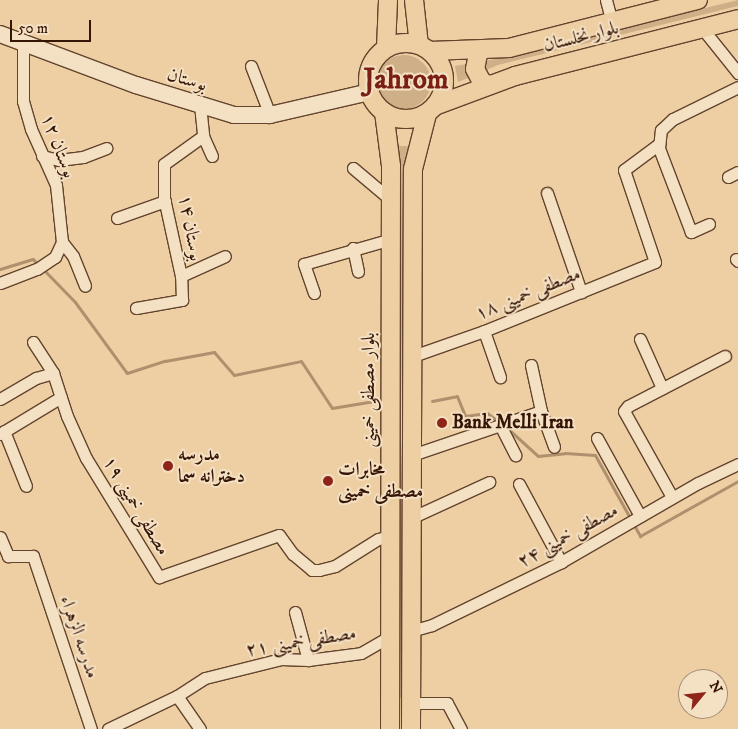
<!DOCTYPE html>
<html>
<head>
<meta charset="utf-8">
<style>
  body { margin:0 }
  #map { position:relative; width:738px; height:729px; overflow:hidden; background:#eecfa3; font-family:"IM FELL DW Pica",Amiri,serif }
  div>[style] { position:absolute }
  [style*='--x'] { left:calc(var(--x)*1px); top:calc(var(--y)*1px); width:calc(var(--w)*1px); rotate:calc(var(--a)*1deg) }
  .green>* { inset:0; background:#cfaf88 }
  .round { border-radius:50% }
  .stream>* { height:3px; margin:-1.5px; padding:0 1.5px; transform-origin:1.5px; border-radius:1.5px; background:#af906e }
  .roads { filter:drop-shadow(1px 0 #63442d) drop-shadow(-1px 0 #63442d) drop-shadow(0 1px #63442d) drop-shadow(0 -1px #63442d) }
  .minor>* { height:11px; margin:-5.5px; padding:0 5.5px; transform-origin:5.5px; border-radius:5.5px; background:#f4e0c3 }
  .secondary>* { height:16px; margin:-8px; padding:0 8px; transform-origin:8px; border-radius:8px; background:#f4e0c3 }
  .primary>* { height:18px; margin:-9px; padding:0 9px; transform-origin:9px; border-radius:9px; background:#eecfa3 }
  .primary>.ring { margin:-9px; padding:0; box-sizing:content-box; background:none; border:18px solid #eecfa3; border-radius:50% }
  .dots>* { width:14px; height:14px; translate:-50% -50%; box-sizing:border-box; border:2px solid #f4e0c3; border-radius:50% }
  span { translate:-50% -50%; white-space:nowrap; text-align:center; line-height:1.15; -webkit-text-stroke:4px #f4e0c3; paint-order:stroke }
  .street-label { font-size:19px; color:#351506 }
  .poi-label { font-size:19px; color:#351506; font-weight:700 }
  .left { translate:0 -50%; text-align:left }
  .town-label { font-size:29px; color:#7a1f14; font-weight:700 }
  .north { position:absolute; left:678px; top:669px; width:50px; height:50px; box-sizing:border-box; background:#f4e0c3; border:1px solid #a88f77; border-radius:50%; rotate:62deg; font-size:14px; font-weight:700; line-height:20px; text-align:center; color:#351506 }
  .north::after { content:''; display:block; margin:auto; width:18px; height:22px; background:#8f2418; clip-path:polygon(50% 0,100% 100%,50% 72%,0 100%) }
  .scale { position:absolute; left:10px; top:20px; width:81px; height:22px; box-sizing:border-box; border:2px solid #351506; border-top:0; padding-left:6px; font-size:15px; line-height:18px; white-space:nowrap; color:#351506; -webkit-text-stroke:4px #f4e0c3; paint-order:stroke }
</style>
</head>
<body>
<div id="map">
  <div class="green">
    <i style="clip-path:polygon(738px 0,738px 6px,498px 65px,458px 82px,455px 66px,496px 59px)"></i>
    <i class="round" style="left:377px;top:55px;width:54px;height:54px"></i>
    <i style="clip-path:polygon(399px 146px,410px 146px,405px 698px,398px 698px,402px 419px)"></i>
  </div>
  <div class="stream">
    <i style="--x:0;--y:269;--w:34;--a:-17"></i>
    <i style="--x:33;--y:259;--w:8;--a:50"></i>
    <i style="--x:43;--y:269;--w:46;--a:45.9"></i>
    <i style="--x:75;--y:302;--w:88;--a:53.8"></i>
    <i style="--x:127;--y:373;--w:40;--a:-18"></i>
    <i style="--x:165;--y:361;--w:50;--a:-10.4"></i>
    <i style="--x:214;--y:352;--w:30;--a:49"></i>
    <i style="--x:234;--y:375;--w:68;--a:-11.8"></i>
    <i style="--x:301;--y:361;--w:56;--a:56.6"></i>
    <i style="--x:332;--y:408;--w:49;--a:-9.5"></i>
    <i style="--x:432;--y:401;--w:25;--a:-11"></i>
    <i style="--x:457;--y:396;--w:22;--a:68"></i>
    <i style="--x:465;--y:416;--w:22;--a:-8"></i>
    <i style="--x:487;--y:413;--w:15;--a:37"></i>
    <i style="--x:506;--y:427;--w:43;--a:42.2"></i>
    <i style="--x:538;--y:456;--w:27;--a:-6"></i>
    <i style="--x:565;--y:453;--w:30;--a:4"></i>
    <i style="--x:595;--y:455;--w:93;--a:60.9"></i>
    <i style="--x:640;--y:536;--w:112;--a:-29.3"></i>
  </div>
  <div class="roads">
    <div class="minor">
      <i style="--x:606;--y:0;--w:23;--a:75"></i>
      <i style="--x:702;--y:28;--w:58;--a:51.3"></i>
      <i style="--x:23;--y:42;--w:59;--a:90"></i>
      <i style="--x:23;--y:101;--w:29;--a:74"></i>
      <i style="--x:31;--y:129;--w:61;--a:65.9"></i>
      <i style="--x:56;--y:185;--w:57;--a:84"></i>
      <i style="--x:62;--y:242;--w:18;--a:52"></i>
      <i style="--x:73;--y:256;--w:32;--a:68"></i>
      <i style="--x:251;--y:66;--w:53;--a:68.8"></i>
      <i style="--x:200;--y:105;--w:31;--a:84"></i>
      <i style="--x:203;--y:136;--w:22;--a:66"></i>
      <i style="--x:42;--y:156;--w:17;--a:13"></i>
      <i style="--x:59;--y:160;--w:24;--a:-7"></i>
      <i style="--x:83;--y:157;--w:25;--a:-21"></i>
      <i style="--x:353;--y:168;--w:50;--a:40.1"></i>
      <i style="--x:728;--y:177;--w:11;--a:-27"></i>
      <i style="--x:547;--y:193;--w:105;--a:71"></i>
      <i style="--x:117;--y:218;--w:51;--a:-19.5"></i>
      <i style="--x:709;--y:224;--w:20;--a:156"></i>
      <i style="--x:691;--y:232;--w:90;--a:-110.9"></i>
      <i style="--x:659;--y:148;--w:18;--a:-84"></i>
      <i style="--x:661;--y:130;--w:16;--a:-43"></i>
      <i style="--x:673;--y:119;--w:72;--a:-26.2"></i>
      <i style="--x:353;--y:248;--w:24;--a:78"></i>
      <i style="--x:736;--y:259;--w:3;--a:45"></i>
      <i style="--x:181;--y:276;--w:48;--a:-24.4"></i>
      <i style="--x:0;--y:283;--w:40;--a:-21"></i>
      <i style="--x:37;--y:269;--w:22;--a:-34"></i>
      <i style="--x:55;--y:257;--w:17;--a:-65"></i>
      <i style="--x:314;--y:293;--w:31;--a:-109"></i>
      <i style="--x:304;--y:264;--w:91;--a:-16"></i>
      <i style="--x:136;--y:308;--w:47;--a:-9.9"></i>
      <i style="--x:182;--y:300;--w:24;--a:-92"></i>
      <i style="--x:181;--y:276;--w:80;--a:-102.3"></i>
      <i style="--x:164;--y:198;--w:34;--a:-90"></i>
      <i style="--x:164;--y:164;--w:48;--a:-35.7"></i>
      <i style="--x:484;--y:331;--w:49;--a:70.8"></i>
      <i style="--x:640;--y:339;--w:54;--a:65.8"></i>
      <i style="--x:33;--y:342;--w:37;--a:57"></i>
      <i style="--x:413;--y:356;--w:75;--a:-19.4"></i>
      <i style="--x:484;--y:331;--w:184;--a:-22"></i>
      <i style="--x:655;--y:262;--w:97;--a:-108.6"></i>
      <i style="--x:624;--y:170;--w:44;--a:-36.6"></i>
      <i style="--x:531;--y:365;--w:47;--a:77.7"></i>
      <i style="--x:541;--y:411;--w:38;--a:70"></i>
      <i style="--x:0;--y:399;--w:42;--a:-30.3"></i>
      <i style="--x:36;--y:378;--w:18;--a:-16"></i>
      <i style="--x:53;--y:373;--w:45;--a:72"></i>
      <i style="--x:67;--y:416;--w:46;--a:65.7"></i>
      <i style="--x:86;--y:458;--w:140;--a:58.5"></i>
      <i style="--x:159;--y:577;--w:127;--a:-19.3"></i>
      <i style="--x:279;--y:535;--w:24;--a:54"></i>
      <i style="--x:293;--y:554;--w:25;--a:40"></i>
      <i style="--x:312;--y:570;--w:7;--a:0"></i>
      <i style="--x:319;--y:570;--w:16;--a:-14"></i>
      <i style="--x:335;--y:566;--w:51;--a:-32.1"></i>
      <i style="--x:378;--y:539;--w:12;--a:-14"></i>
      <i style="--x:500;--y:425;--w:34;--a:63"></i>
      <i style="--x:4;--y:431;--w:59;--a:68.2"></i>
      <i style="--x:0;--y:434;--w:71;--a:-31.2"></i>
      <i style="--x:597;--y:438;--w:89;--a:61.1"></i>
      <i style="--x:412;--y:455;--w:136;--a:-18.8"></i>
      <i style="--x:519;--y:484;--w:89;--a:61.7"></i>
      <i style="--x:672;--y:497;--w:98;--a:-119.2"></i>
      <i style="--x:624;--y:411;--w:6;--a:-51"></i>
      <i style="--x:628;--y:406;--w:109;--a:-27.3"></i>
      <i style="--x:413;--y:517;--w:84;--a:-24.7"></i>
      <i style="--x:0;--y:537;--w:21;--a:67"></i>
      <i style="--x:8;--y:556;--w:25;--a:0"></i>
      <i style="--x:33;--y:556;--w:182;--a:71.5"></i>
      <i style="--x:295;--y:612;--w:50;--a:74.8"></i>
      <i style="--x:411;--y:631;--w:22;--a:-16"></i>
      <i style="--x:432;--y:625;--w:144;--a:-26"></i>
      <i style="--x:561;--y:562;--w:158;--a:-30"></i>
      <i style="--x:698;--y:483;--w:44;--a:-25.4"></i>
      <i style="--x:177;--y:696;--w:40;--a:55.1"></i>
      <i style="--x:411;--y:703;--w:36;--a:0"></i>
      <i style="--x:447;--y:703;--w:30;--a:62"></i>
      <i style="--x:108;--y:729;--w:76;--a:-25.6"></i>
      <i style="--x:177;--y:696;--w:33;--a:-33"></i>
      <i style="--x:205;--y:678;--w:78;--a:-14"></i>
      <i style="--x:281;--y:659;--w:27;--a:2"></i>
      <i style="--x:308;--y:660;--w:53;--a:-7.5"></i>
      <i style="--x:361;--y:653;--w:34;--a:-30"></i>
    </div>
    <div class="secondary">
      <i style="--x:0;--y:34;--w:145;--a:20.6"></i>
      <i style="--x:136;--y:85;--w:102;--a:17"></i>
      <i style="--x:234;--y:115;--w:36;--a:0"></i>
      <i style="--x:270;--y:115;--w:103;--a:-13"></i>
    </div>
    <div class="primary">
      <i style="--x:414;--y:0;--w:45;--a:83.7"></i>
      <i class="ring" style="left:368px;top:43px;width:58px;height:58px"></i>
      <i style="--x:386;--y:48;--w:48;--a:-87.6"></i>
      <i style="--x:483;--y:49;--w:7;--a:135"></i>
      <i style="--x:478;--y:54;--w:15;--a:101"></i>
      <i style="--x:475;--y:69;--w:15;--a:62"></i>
      <i style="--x:482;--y:82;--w:8;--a:23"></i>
      <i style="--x:430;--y:51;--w:79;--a:-2.2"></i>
      <i style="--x:509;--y:48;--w:195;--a:-14.3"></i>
      <i style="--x:437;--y:105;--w:83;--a:-20.4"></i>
      <i style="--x:515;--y:76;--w:230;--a:-14.3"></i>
      <i style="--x:384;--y:112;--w:54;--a:82.6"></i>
      <i style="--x:391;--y:166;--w:563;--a:90.1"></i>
      <i style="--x:411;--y:729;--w:560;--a:-89.8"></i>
      <i style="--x:413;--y:169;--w:57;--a:-75.7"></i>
    </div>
  </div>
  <div class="dots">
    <i style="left:442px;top:423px;background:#8f2418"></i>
    <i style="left:168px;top:466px;background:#8f2418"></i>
    <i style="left:328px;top:481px;background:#8f2418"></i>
  </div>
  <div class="street-label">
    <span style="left:581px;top:37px;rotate:-14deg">بلوار نخلستان</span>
    <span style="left:187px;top:80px;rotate:17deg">بوستان</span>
    <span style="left:58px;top:146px;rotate:69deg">۱۲ بوستان</span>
    <span style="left:190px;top:228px;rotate:80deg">بوستان ۱۴</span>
    <span style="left:528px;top:294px;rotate:-22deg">مصطفی خمینی ۱۸</span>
    <span style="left:369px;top:390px;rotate:-90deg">بلوار مصطفی خمینی</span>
    <span style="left:136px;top:506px;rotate:59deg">مصطفی خمینی ۱۹</span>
    <span style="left:568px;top:536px;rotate:-29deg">مصطفی خمینی ۲۴</span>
    <span style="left:79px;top:637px;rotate:71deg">مدرسه الزهراء</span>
    <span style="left:301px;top:642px;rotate:-9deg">مصطفی خمینی ۲۱</span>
  </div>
  <div class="poi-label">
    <span class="left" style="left:452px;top:423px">Bank Melli Iran</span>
    <span class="left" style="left:178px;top:466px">مدرسه<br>دخترانه سما</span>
    <span class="left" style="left:338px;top:481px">مخابرات<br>مصطفی خمینی</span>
  </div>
  <div class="town-label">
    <span style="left:406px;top:81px">Jahrom</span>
  </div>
  <div class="north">N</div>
  <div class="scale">50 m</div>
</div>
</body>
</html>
